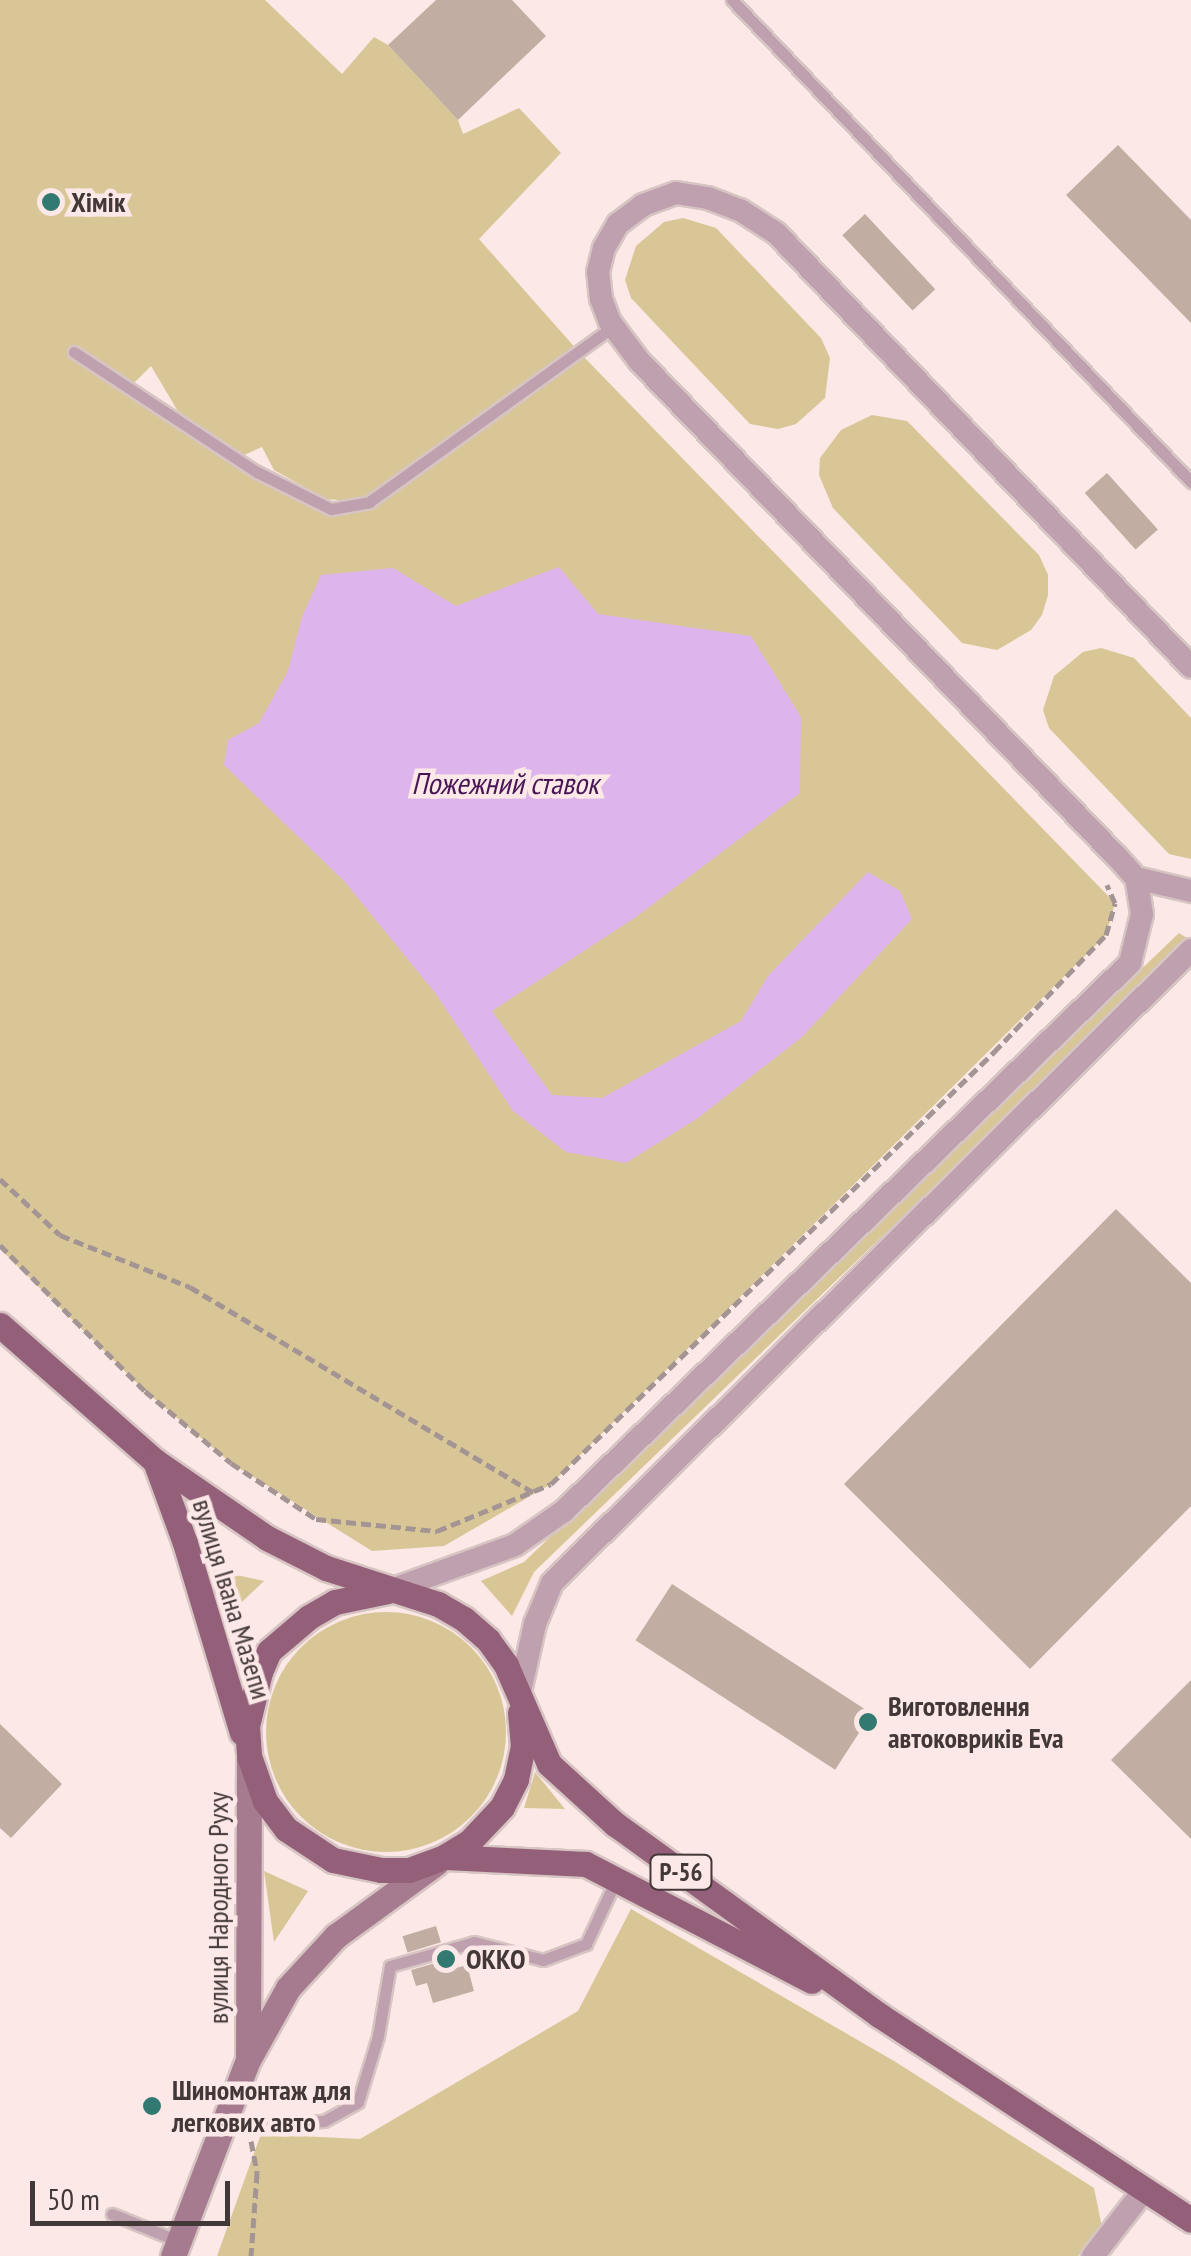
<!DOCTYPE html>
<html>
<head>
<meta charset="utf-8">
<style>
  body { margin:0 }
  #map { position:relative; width:1191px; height:2256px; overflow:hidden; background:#fce8e6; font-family:"PT Sans Narrow",sans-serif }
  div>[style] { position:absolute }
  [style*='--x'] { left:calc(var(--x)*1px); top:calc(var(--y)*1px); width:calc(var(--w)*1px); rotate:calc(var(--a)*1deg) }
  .green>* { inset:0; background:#d9c697 }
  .round { border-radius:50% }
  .water>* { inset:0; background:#deb4ec }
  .building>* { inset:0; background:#c1ada1; transform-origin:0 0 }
  .path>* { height:5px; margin-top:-2.5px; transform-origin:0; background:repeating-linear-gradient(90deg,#a49594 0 10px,transparent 0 15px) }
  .roads { filter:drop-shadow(2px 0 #d7c5c3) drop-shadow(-2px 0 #d7c5c3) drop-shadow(0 2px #d7c5c3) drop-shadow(0 -2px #d7c5c3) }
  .lane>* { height:11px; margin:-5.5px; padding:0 5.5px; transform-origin:5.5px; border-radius:5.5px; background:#bfa0ae }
  .street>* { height:22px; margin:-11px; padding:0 11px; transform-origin:11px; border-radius:11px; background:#bfa0ae }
  .secondary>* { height:25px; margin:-12.5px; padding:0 12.5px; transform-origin:12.5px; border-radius:12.5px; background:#a77b8f }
  .primary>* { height:25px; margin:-12.5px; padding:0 12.5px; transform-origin:12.5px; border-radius:12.5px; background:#946079 }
  .dots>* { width:28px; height:28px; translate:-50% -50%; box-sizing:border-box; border:5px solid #fce8e6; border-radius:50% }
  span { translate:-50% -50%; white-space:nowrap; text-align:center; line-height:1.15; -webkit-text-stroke:9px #fce8e6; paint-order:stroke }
  .shield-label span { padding:2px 8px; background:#fce8e6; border:2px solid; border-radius:8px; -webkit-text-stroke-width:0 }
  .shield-label { font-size:25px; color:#423838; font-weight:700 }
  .poi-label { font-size:28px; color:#423838; font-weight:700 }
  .left { translate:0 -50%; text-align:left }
  .street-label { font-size:28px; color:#423838 }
  .water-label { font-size:30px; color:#481657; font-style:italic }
  .scale { position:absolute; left:30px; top:2181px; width:200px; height:45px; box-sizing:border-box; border:5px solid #423838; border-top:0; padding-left:12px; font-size:30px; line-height:35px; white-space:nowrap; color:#423838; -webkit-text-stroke:8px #fce8e6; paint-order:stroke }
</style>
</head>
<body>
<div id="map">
  <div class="green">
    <i style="clip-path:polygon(evenodd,0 0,265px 0,342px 74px,374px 37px,388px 45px,458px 120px,463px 134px,519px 108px,561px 153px,479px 239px,579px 352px,1115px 903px,1106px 935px,551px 1484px,444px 1546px,372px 1551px,231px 1463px,145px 1391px,0 1249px,0 0,151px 366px,179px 413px,244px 455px,262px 447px,274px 470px,326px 499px,363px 502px,331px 509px,257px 472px,129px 388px,151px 366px)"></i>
    <i style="clip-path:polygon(683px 218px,716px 228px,821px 338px,830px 358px,825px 398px,796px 424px,778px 429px,750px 424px,631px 298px,625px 280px,636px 246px,664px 222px)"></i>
    <i style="clip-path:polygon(872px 415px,907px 421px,1039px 555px,1048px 575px,1048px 595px,1042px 615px,1031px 630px,997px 650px,962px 643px,833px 508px,819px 475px,820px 458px,841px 430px)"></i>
    <i style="clip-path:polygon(1101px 648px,1134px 658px,1191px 718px,1191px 859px,1169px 854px,1049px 728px,1043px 710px,1054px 676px,1083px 652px)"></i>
    <i style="clip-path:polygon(1179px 933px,1187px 938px,1181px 948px,534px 1572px,512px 1616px,481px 1581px,524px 1562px)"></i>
    <i style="clip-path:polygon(213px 1570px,264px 1581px,223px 1620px)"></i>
    <i class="round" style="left:266px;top:1612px;width:240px;height:240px"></i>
    <i style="clip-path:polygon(535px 1772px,565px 1809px,524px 1808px)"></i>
    <i style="clip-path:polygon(264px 1871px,308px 1891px,274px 1942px)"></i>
    <i style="clip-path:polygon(631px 1909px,894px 2061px,1094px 2188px,1102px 2227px,1078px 2256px,217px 2256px,261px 2134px,360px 2139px,578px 2011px)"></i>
  </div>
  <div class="water">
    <i style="clip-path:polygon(559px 567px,598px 614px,751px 636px,801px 717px,800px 793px,636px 917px,492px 1011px,552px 1095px,602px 1098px,741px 1021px,768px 976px,868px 872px,900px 891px,912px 919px,802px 1037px,698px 1118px,626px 1163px,566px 1152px,513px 1111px,436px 994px,344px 881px,224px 765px,228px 740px,259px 723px,288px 671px,302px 617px,321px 575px,393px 568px,456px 606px)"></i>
  </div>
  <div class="building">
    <i style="clip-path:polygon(436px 0,512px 0,546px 36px,458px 120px,388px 45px)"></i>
    <i style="clip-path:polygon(1118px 145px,1191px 220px,1191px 323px,1066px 195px)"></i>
    <i style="left:865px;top:214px;width:103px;height:31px;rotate:47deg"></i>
    <i style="left:1107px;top:473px;width:76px;height:30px;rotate:48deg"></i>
    <i style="clip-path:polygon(1116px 1209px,1191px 1283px,1191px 1506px,1030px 1669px,844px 1484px)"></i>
    <i style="left:672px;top:1584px;width:238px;height:67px;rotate:33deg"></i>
    <i style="clip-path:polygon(1191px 1680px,1191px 1839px,1111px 1760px)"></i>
    <i style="clip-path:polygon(0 1724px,62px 1784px,11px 1838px,0 1828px)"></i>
    <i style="left:436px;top:1926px;width:17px;height:35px;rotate:73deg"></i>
    <i style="clip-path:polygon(446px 1960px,449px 1970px,467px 1965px,474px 1991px,433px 2003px,427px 1983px,416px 1986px,411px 1970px)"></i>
  </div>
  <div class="path">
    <i style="--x:0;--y:1179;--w:82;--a:43"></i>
    <i style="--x:60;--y:1235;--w:140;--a:21.8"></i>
    <i style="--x:190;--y:1287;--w:400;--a:30.9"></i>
    <i style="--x:0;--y:1245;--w:206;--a:45.2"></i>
    <i style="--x:145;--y:1391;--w:112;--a:39.9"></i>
    <i style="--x:231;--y:1463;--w:102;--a:33.4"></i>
    <i style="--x:316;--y:1519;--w:122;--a:5.7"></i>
    <i style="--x:437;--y:1531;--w:123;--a:-22.4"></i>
    <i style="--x:551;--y:1484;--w:619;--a:-44.28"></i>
    <i style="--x:994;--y:1052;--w:162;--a:-46.3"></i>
    <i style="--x:1106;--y:935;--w:33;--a:-74"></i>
    <i style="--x:1115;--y:903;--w:20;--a:-114"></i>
    <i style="--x:251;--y:2141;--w:33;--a:79"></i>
    <i style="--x:257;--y:2173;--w:83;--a:94.1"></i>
  </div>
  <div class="roads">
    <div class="lane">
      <i style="--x:732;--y:0;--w:666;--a:46.4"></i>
      <i style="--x:74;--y:352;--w:219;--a:33.3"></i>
      <i style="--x:257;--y:472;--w:83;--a:26.6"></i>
      <i style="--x:331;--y:509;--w:39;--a:-10"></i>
      <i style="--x:369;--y:502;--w:302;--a:-35.7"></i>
      <i style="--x:224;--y:2126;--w:100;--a:-2.9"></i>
      <i style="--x:324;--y:2121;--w:39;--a:-29"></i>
      <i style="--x:358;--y:2102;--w:69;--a:-73.1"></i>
      <i style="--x:378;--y:2036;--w:71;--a:-80.3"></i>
      <i style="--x:390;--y:1966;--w:87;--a:-15.9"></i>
      <i style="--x:474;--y:1942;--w:71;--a:14.6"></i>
      <i style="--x:543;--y:1960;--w:46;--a:-20.4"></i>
      <i style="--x:586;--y:1944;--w:71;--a:-64.9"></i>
      <i style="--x:112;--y:2214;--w:71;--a:22.2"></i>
    </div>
    <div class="street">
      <i style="--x:1136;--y:878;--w:57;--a:13.3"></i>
      <i style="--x:388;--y:1591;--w:135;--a:-19.9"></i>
      <i style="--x:515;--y:1545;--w:60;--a:-34.8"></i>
      <i style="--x:564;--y:1511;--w:788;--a:-44.07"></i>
      <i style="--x:1130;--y:963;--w:50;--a:-76.2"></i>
      <i style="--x:1142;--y:914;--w:36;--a:-99"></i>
      <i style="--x:1136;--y:878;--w:31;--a:-132"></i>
      <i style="--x:1115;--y:855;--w:685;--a:-133.93"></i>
      <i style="--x:640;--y:362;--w:50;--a:-126.9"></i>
      <i style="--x:610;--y:322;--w:25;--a:-111"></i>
      <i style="--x:601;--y:299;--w:27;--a:-96"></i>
      <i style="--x:598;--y:272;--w:25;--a:-76"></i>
      <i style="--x:604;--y:248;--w:28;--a:-60"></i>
      <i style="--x:618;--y:224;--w:31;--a:-37"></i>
      <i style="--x:643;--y:205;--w:35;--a:-20"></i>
      <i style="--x:676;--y:193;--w:32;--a:9"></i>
      <i style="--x:708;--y:198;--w:34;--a:21"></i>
      <i style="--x:740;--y:210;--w:43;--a:32.6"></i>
      <i style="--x:776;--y:233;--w:600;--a:46.28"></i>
      <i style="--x:519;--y:1696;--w:74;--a:-77.5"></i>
      <i style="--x:535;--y:1624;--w:44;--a:-67.5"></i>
      <i style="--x:552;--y:1583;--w:899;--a:-44.73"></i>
      <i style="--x:1093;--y:2256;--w:85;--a:-52.2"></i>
    </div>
    <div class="secondary">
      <i style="--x:248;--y:2056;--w:295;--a:-89.8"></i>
      <i style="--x:173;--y:2256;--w:210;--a:-69.1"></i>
      <i style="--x:248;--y:2060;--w:82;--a:-60.9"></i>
      <i style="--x:288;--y:1988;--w:71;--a:-47.3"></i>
      <i style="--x:336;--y:1936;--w:124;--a:-36.1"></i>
    </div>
    <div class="primary">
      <i style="--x:0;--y:1325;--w:206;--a:41.3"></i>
      <i style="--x:155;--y:1461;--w:136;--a:34.5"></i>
      <i style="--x:267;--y:1538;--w:66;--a:27"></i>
      <i style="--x:326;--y:1568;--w:118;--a:17.8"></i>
      <i style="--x:438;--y:1604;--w:30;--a:30"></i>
      <i style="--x:464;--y:1619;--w:32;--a:41"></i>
      <i style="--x:488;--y:1640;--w:31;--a:54"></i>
      <i style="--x:506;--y:1665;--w:108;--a:66.5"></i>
      <i style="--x:549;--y:1764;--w:89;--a:42.3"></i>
      <i style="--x:615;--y:1824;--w:326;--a:35.9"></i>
      <i style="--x:879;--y:2015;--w:373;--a:33.3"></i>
      <i style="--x:155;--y:1461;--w:87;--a:69.9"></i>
      <i style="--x:185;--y:1543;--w:198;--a:73.3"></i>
      <i style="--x:388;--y:1591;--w:54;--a:168.3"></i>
      <i style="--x:335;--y:1602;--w:30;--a:150"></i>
      <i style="--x:309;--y:1617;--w:52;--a:139.6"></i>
      <i style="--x:269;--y:1651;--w:23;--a:113"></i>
      <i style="--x:260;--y:1672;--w:56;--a:103.5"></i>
      <i style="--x:247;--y:1726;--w:30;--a:86"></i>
      <i style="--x:249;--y:1756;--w:48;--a:70.4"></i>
      <i style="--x:265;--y:1801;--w:35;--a:53"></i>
      <i style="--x:286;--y:1829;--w:56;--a:33.4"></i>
      <i style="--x:333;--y:1860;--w:49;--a:11.8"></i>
      <i style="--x:381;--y:1870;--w:28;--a:0"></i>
      <i style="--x:409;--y:1870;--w:37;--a:-20"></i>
      <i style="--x:444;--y:1857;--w:29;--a:-31"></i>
      <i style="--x:469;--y:1842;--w:48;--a:-46.7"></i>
      <i style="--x:502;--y:1807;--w:31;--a:-63"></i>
      <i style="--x:516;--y:1779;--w:33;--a:-78"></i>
      <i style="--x:523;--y:1747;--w:34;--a:-95"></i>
      <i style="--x:446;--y:1857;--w:140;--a:2.9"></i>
      <i style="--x:586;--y:1864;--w:254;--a:27.4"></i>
    </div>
  </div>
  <div class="dots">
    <i style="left:51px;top:202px;background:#327971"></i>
    <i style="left:868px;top:1722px;background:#327971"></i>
    <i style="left:446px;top:1959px;background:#327971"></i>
    <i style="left:152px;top:2106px;background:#327971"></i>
  </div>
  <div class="shield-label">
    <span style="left:681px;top:1872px">Р-56</span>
  </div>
  <div class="poi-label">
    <span class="left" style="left:71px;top:202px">Хімік</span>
    <span class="left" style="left:888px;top:1722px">Виготовлення<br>автоковриків Eva</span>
    <span class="left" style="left:466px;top:1959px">ОККО</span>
    <span class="left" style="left:172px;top:2106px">Шиномонтаж для<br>легкових авто</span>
  </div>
  <div class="street-label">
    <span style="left:232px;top:1599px;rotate:73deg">вулиця Івана Мазепи</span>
    <span style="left:218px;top:1908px;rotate:-90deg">вулиця Народного Руху</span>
  </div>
  <div class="water-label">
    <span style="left:505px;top:783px">Пожежний ставок</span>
  </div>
  <div class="scale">50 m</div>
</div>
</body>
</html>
